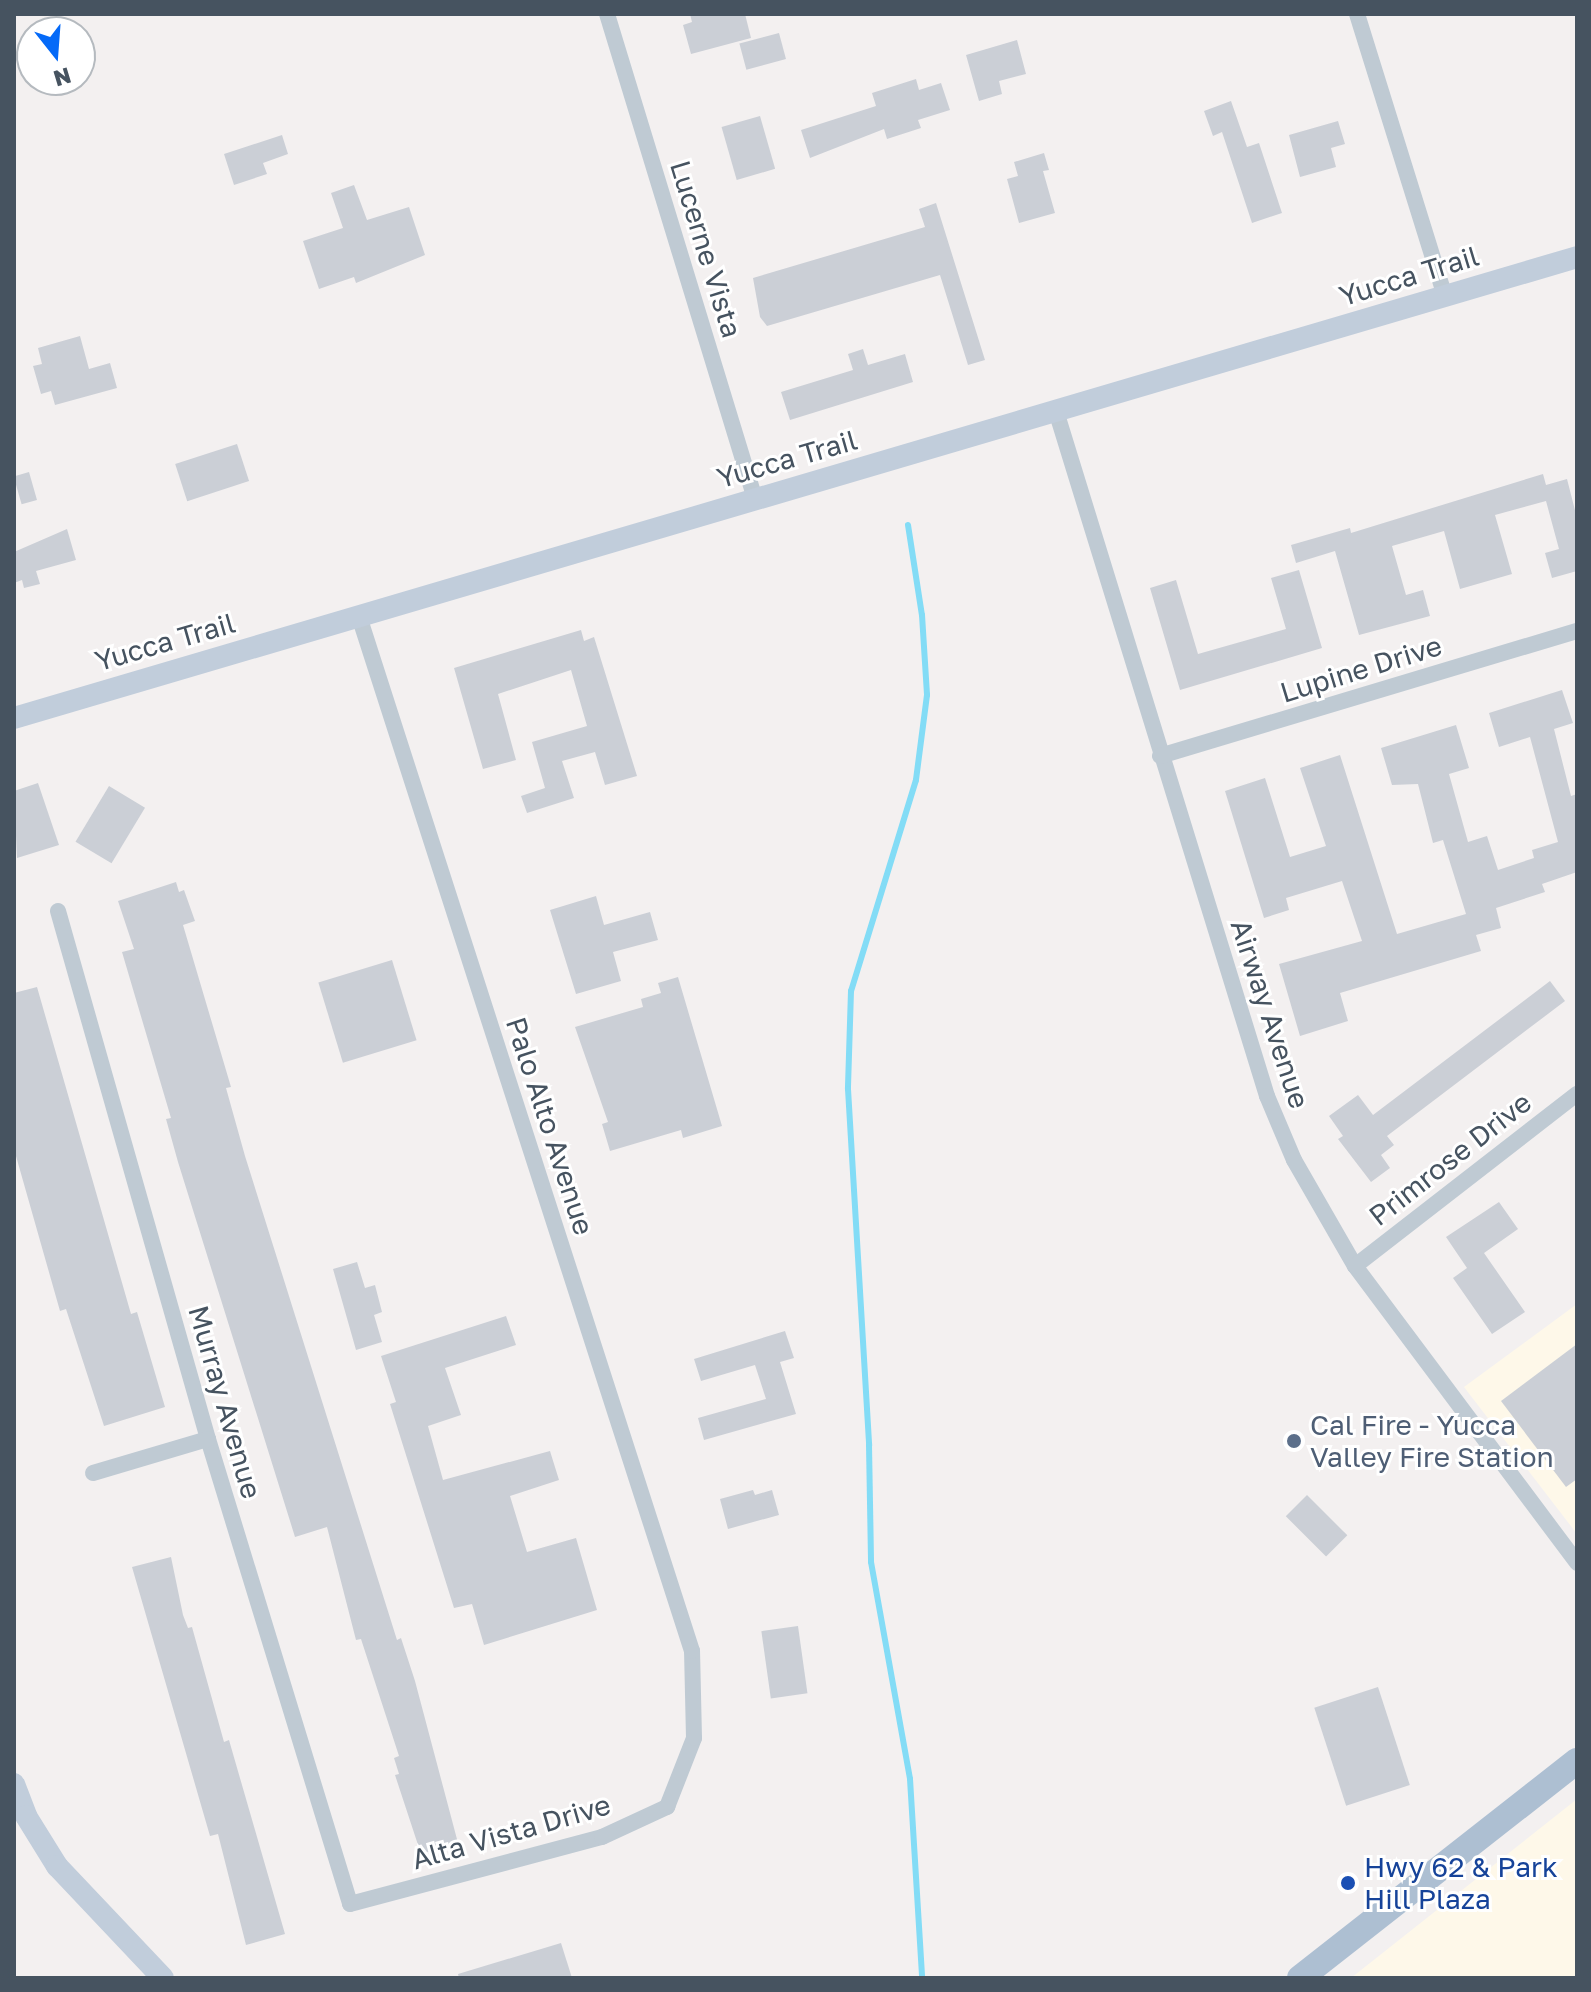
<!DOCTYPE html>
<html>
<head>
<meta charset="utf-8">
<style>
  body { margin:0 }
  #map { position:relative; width:1591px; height:1992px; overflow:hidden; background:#f3f0f0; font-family:"Golos Text",sans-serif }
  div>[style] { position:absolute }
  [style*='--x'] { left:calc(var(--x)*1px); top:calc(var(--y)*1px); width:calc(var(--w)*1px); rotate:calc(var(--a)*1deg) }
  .commercial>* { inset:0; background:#fef8e9 }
  .stream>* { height:6px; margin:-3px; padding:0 3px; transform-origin:3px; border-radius:3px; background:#83dcf6 }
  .building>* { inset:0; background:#cbcfd6; transform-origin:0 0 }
  .street>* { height:16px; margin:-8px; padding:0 8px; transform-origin:8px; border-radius:8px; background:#bfcad3 }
  .secondary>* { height:22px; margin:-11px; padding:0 11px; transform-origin:11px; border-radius:11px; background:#c1cddb }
  .primary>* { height:26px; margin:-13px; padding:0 13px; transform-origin:13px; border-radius:13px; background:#adbfd2 }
  .dots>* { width:22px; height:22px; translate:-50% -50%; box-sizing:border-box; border:4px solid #fff; border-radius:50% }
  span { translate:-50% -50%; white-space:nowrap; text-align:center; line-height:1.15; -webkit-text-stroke:6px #fff; paint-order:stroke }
  .street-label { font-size:28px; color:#465360 }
  .service-label { font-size:28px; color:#4e5e75 }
  .left { translate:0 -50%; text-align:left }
  .transit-label { font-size:28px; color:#164399 }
  .frame { position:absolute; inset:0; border:16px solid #465360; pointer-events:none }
  .north { position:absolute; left:16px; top:16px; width:80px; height:80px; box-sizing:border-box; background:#fff; border:2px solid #b5babf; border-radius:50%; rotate:163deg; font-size:22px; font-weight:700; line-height:32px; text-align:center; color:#465360 }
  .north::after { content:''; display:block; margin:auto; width:28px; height:36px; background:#056af8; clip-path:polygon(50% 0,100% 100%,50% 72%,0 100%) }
</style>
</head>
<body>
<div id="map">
  <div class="commercial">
    <i style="clip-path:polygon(1577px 1304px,1577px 1534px,1464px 1387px)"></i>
    <i style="clip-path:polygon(1577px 1799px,1577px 1978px,1351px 1978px,1572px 1803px)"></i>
  </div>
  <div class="stream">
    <i style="--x:908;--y:525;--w:91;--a:81.2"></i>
    <i style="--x:922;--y:615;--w:80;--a:86.4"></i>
    <i style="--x:927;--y:695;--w:86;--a:97.4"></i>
    <i style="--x:916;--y:780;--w:221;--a:107.1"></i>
    <i style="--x:851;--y:991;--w:98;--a:91.8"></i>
    <i style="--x:848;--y:1089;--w:357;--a:86.6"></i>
    <i style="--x:869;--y:1445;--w:117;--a:89"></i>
    <i style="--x:871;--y:1562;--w:220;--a:79.8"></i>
    <i style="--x:910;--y:1779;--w:199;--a:86.5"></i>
  </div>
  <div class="building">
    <i style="clip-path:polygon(690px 14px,745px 14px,751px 38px,691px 54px,683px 25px,692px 22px)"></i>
    <i style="left:779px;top:33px;width:27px;height:41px;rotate:75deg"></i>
    <i style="clip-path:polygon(1017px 40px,1026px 74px,999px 81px,1002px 94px,979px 101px,966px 55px)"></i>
    <i style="clip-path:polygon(916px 79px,919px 90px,941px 83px,950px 110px,918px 120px,921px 128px,887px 139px,884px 129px,810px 158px,801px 130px,876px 106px,872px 93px)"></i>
    <i style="clip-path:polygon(1231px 101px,1247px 147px,1259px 143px,1282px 213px,1252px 223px,1222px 132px,1213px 136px,1204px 111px)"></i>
    <i style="left:760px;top:116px;width:55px;height:40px;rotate:74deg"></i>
    <i style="clip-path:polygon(1338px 121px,1345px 144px,1331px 148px,1336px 167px,1300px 177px,1289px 135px)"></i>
    <i style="clip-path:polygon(282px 135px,288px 154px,263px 163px,267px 174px,234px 185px,224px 154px)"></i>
    <i style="clip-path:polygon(1044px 153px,1049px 170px,1043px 171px,1055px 213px,1019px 223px,1007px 179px,1018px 176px,1014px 162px)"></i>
    <i style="clip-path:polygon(354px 185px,367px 220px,409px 207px,425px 255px,356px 283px,354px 277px,319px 289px,303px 241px,343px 228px,331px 193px)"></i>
    <i style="clip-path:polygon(936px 203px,985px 360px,968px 365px,940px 275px,767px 326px,760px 317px,753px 278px,925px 227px,919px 209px)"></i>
    <i style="clip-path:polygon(80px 336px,89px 369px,110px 363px,117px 388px,55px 405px,51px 391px,41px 394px,33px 366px,42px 364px,38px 348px)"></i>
    <i style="clip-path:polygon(863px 349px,868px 365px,905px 354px,913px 382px,790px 420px,781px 392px,853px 370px,848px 354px)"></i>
    <i style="left:237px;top:444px;width:39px;height:65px;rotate:72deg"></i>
    <i style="left:29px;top:472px;width:29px;height:16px;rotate:74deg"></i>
    <i style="clip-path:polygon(1543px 474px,1546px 485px,1567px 479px,1577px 518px,1577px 571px,1552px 578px,1545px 553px,1559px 549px,1546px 501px,1495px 515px,1512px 574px,1460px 589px,1444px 531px,1392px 546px,1406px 595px,1423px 590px,1430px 616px,1359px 635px,1335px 551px,1296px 563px,1291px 545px,1350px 528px,1351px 533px)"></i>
    <i style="clip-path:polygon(67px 529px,76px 560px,36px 571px,40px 584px,24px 588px,22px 580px,14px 583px,14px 552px)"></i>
    <i style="clip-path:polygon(1299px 570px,1322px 648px,1180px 690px,1150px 588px,1176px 580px,1198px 654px,1286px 629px,1271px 578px)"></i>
    <i style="clip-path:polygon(581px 630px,584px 641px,594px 637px,637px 776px,605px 785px,595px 752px,562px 761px,574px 798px,527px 813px,521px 796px,545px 788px,532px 742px,587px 726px,571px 670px,498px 694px,516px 760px,483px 769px,454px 668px)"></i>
    <i style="clip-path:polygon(1562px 690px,1573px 723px,1554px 729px,1571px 796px,1577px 794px,1577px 872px,1542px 884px,1545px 892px,1496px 908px,1501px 928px,1476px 935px,1481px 951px,1340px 993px,1348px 1021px,1300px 1036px,1279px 964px,1362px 941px,1342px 881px,1286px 898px,1289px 910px,1264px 918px,1225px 791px,1265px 778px,1290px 857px,1326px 846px,1300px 768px,1340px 755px,1397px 934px,1466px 914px,1443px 840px,1433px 843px,1418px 784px,1392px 785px,1381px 748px,1456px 725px,1469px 768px,1449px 774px,1468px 842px,1487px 836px,1498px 870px,1534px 858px,1532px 850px,1558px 842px,1530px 737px,1499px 747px,1489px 713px)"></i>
    <i style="clip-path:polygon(38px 783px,59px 845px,17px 858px,14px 791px)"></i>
    <i style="left:109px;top:786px;width:42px;height:65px;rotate:31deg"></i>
    <i style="clip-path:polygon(176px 882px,179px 892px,184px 890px,195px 921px,183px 925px,231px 1087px,226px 1088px,245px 1156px,397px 1640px,401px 1638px,415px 1681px,458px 1843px,421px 1854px,395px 1775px,399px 1774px,394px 1758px,399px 1756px,361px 1639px,356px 1640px,327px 1527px,295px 1537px,178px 1162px,166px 1119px,171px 1118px,122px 952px,134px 949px,118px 901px)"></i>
    <i style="clip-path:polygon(596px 896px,604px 925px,650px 912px,658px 940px,613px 952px,621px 981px,576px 994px,550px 910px)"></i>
    <i style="left:392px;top:960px;width:84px;height:77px;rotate:73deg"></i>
    <i style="clip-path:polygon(678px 977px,722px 1126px,683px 1138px,681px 1130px,610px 1151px,602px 1124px,608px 1122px,575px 1027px,643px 1007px,641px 999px,661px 993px,658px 983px)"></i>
    <i style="clip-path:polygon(1550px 981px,1565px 1001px,1387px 1136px,1394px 1145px,1381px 1155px,1390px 1168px,1371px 1182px,1338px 1139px,1343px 1136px,1329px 1116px,1358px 1095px,1373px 1115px)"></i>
    <i style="clip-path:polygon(37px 987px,131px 1314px,137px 1312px,165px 1407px,104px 1426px,66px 1309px,60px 1311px,14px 1149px,14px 993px)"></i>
    <i style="clip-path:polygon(1499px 1202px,1518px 1229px,1484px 1253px,1525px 1312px,1492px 1334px,1453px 1278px,1467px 1268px,1446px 1237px)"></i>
    <i style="clip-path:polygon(357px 1262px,365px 1288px,375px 1285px,382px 1312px,374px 1315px,382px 1342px,356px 1350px,333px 1269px)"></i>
    <i style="clip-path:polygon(506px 1316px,516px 1345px,445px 1368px,461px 1415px,428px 1426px,443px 1480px,550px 1451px,559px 1480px,510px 1496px,527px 1552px,576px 1538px,597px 1610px,484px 1645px,472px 1604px,454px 1608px,390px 1404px,396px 1402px,381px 1356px)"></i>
    <i style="clip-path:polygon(785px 1331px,794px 1358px,780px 1362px,796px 1414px,704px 1440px,698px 1418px,766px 1399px,755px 1365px,701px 1381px,694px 1359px)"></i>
    <i style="clip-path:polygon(1577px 1344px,1577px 1479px,1566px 1487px,1501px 1401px)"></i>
    <i style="clip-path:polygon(753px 1490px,755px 1495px,772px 1490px,779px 1515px,728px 1529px,720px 1499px)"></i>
    <i style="left:1307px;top:1495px;width:57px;height:30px;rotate:45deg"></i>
    <i style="clip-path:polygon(171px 1557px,183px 1615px,188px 1628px,192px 1627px,224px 1742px,229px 1740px,285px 1934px,246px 1945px,218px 1834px,210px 1836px,132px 1567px)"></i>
    <i style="left:798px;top:1626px;width:68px;height:37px;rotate:82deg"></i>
    <i style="left:1378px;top:1687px;width:103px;height:67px;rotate:72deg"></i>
    <i style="clip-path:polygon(561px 1943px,572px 1978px,459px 1978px,458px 1974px)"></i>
  </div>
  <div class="street">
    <i style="--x:607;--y:14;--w:507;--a:73.03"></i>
    <i style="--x:1357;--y:14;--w:295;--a:72.7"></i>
    <i style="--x:1056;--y:411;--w:717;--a:72.88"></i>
    <i style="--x:1267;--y:1096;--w:69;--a:67.1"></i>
    <i style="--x:1294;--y:1160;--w:122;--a:60.1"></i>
    <i style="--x:1355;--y:1266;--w:371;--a:53.2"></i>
    <i style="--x:1160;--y:756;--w:435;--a:-16.7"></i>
    <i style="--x:58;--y:911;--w:549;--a:74.14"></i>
    <i style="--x:208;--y:1439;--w:486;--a:73"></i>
    <i style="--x:350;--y:1904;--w:261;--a:-14.9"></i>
    <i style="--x:602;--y:1837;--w:72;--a:-24.8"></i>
    <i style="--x:667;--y:1807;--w:74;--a:-68.6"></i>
    <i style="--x:694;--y:1738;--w:87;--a:-91.3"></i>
    <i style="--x:692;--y:1651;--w:1087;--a:-107.84"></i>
    <i style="--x:1355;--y:1266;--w:281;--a:-37.8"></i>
    <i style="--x:93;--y:1473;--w:120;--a:-16.5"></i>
  </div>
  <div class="secondary">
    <i style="--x:14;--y:718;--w:1630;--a:-16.43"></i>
    <i style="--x:14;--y:1784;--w:34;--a:69"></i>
    <i style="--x:26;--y:1816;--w:59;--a:58.2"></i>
    <i style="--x:57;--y:1866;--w:154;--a:46.6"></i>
  </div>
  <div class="primary">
    <i style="--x:1300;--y:1978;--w:352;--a:-38.1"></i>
  </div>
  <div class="dots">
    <i style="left:1294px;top:1441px;background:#5c6f8a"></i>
    <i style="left:1348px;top:1883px;background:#1a4fb4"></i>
  </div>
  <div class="street-label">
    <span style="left:706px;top:249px;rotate:73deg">Lucerne Vista</span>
    <span style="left:1409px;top:276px;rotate:-17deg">Yucca Trail</span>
    <span style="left:787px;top:459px;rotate:-16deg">Yucca Trail</span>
    <span style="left:165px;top:642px;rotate:-16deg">Yucca Trail</span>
    <span style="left:1361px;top:669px;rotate:-17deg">Lupine Drive</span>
    <span style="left:1270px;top:1014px;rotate:72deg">Airway Avenue</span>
    <span style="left:550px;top:1126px;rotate:72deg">Palo Alto Avenue</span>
    <span style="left:1450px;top:1159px;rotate:-38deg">Primrose Drive</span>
    <span style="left:225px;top:1402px;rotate:74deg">Murray Avenue</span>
    <span style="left:511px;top:1832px;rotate:-16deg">Alta Vista Drive</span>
  </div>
  <div class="service-label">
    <span class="left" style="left:1310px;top:1441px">Cal Fire - Yucca<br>Valley Fire Station</span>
  </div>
  <div class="transit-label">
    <span class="left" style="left:1364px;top:1883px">Hwy 62 &amp; Park<br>Hill Plaza</span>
  </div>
  <div class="frame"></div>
  <div class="north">N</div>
</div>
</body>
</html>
